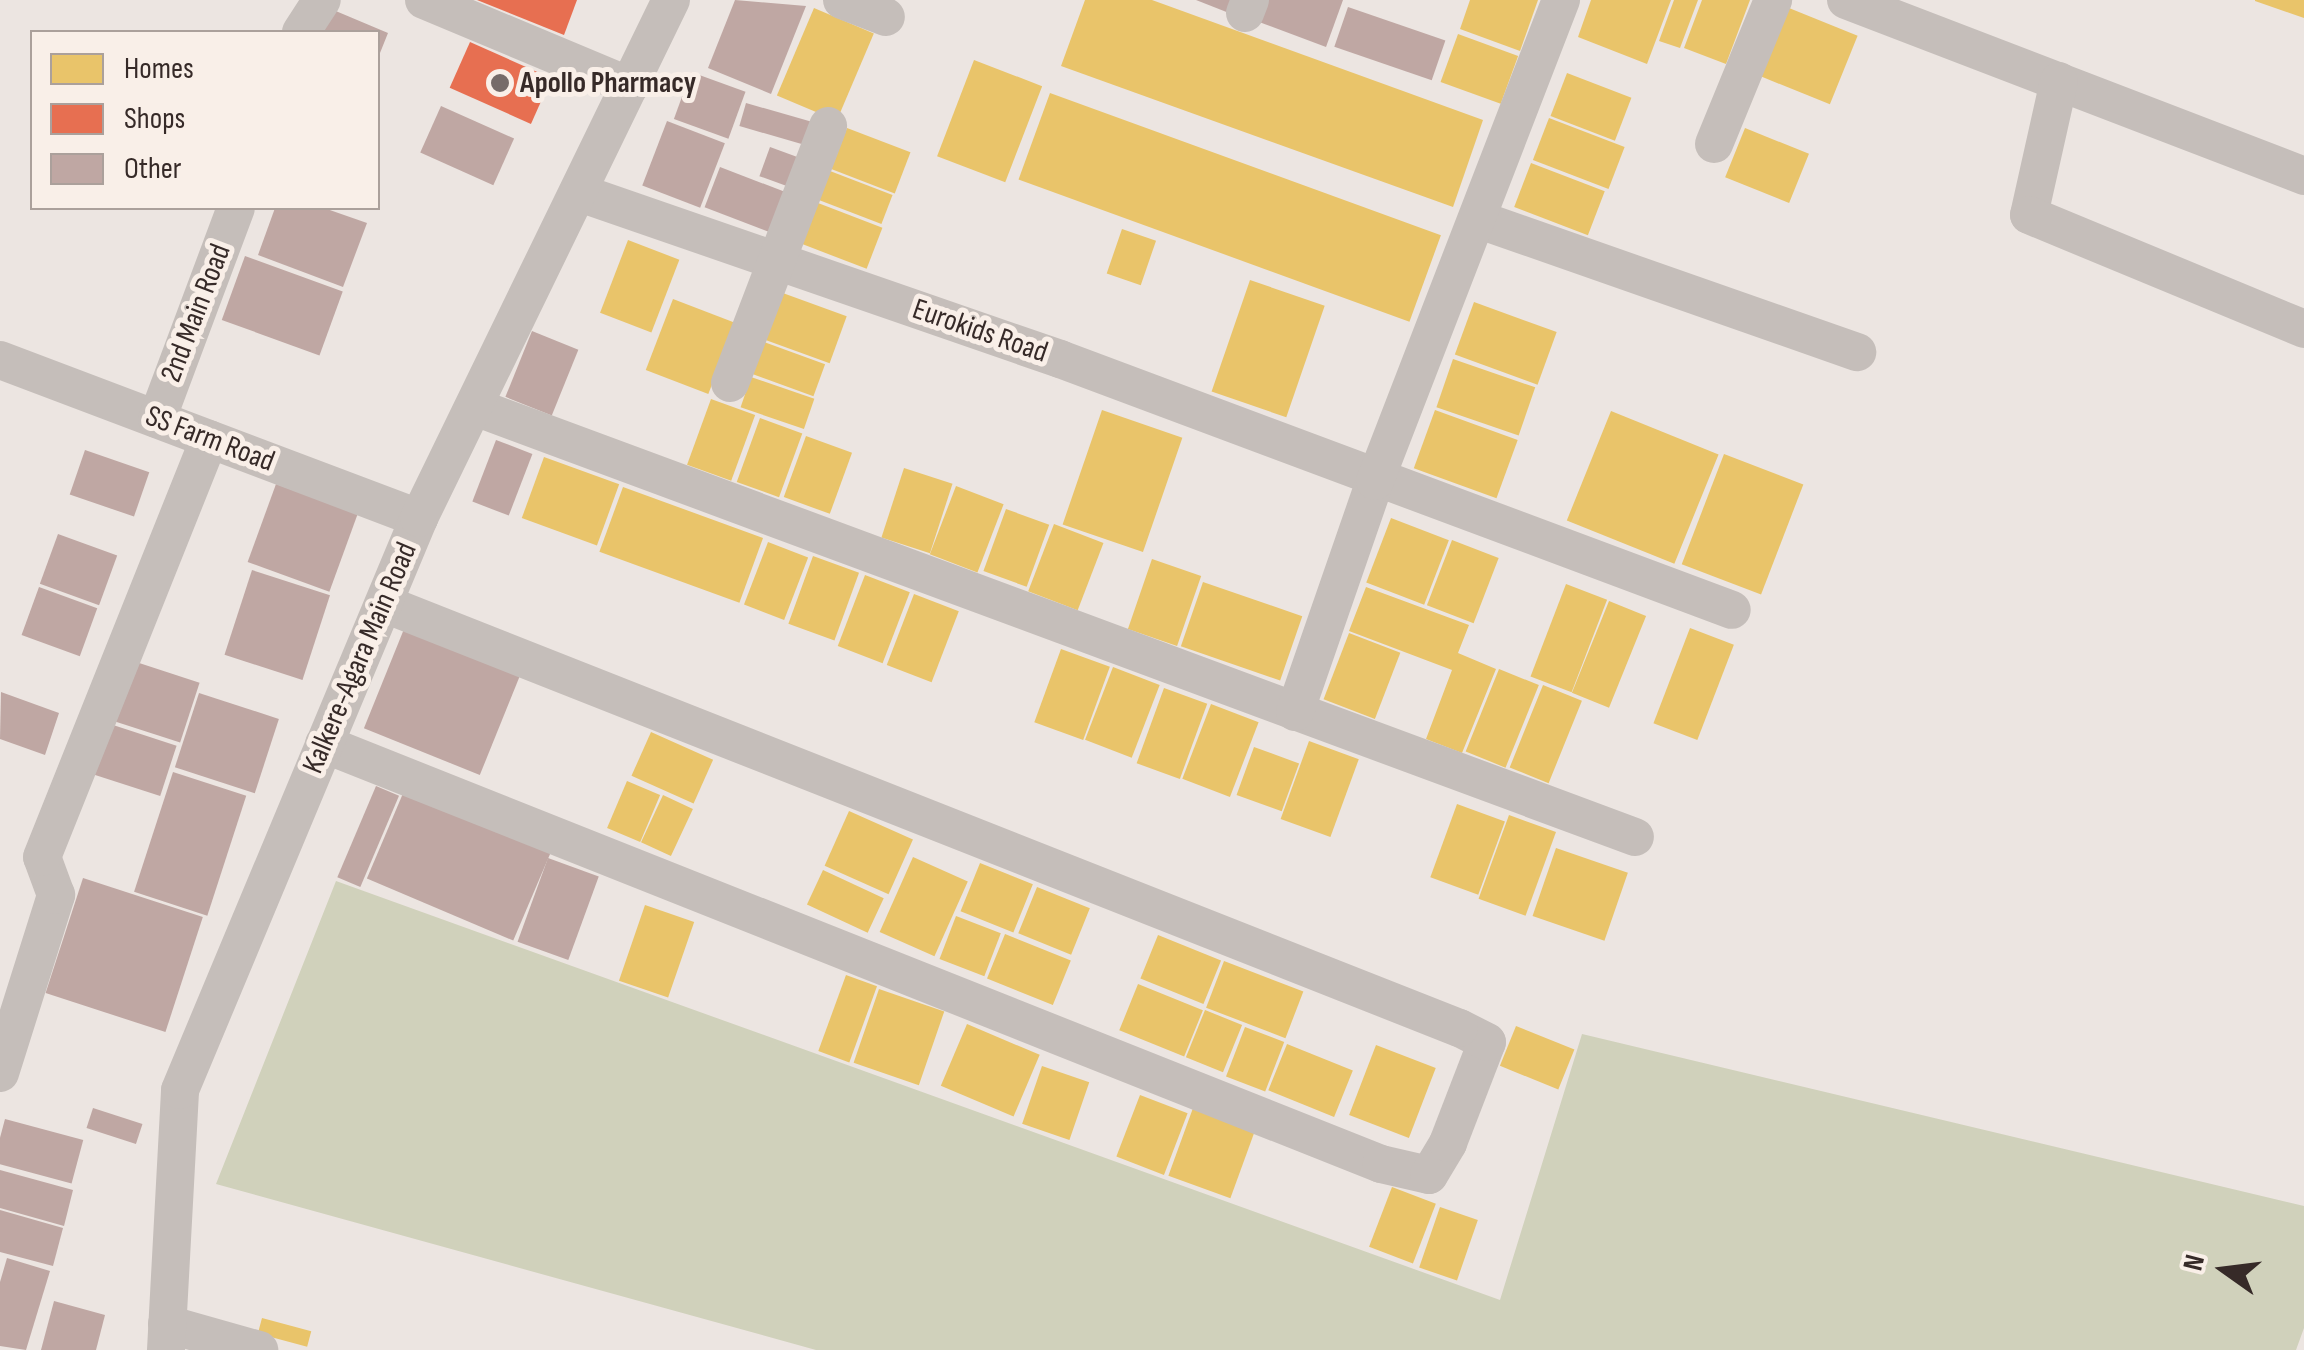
<!DOCTYPE html>
<html>
<head>
<meta charset="utf-8">
<style>
  body { margin:0 }
  #map { position:relative; width:2304px; height:1350px; overflow:hidden; background:#ece5e1; font-family:"Sofia Sans Condensed",sans-serif }
  div>[style] { position:absolute }
  [style*='--x'] { left:calc(var(--x)*1px); top:calc(var(--y)*1px); width:calc(var(--w)*1px); rotate:calc(var(--a)*1deg) }
  .green>* { inset:0; background:#d0d1bb }
  .homes>* { inset:0; background:#e9c46a; transform-origin:0 0 }
  .shops>* { inset:0; background:#e76f51; transform-origin:0 0 }
  .building>* { inset:0; background:#bfa7a3; transform-origin:0 0 }
  .minor>* { height:38px; margin:-19px; padding:0 19px; transform-origin:19px; border-radius:19px; background:#c5beba }
  .dots>* { width:28px; height:28px; translate:-50% -50%; box-sizing:border-box; border:5px solid #f9efe8; border-radius:50% }
  span { translate:-50% -50%; white-space:nowrap; text-align:center; line-height:1.15; -webkit-text-stroke:10px #f9efe8; paint-order:stroke }
  .poi-label { font-size:30px; color:#362a28; font-weight:700 }
  .left { translate:0 -50%; text-align:left }
  .street-label { font-size:30px; color:#362a28 }
  .legend { position:absolute; left:30px; top:30px; width:350px; height:180px; box-sizing:border-box; background:#f9efe8; border:2px solid #aba09b; margin:0; padding:12px 18px; list-style:none; font-size:30px; color:#362a28 }
  .legend li { display:flex; align-items:center; gap:20px; height:50px }
  .legend b { width:50px; border:2px solid #aba09b }
  .north { position:absolute; left:2174px; top:1220px; width:100px; height:100px; -webkit-text-stroke:8px #f9efe8; paint-order:stroke; rotate:284deg; font-size:28px; font-weight:700; line-height:40px; text-align:center; color:#362a28 }
  .north::after { content:''; display:block; margin:auto; width:35px; height:45px; background:#362a28; clip-path:polygon(50% 0,100% 100%,50% 72%,0 100%) }
</style>
</head>
<body>
<div id="map">
  <div class="green">
    <i style="clip-path:polygon(336px 881px,1500px 1300px,1582px 1034px,2304px 1206px,2304px 1328px,2296px 1350px,816px 1350px,216px 1184px)"></i>
  </div>
  <div class="homes">
    <i style="clip-path:polygon(1085px 0,1152px 0,1483px 120px,1453px 207px,1061px 66px)"></i>
    <i style="clip-path:polygon(1470px 0,1538px 0,1520px 51px,1460px 29px)"></i>
    <i style="clip-path:polygon(1591px 0,1671px 0,1647px 64px,1578px 37px)"></i>
    <i style="clip-path:polygon(1674px 0,1698px 0,1680px 48px,1659px 41px)"></i>
    <i style="clip-path:polygon(1702px 0,1750px 0,1726px 64px,1684px 48px)"></i>
    <i style="clip-path:polygon(2255px 0,2304px 0,2304px 18px,2255px 1px)"></i>
    <i style="left:814px;top:8px;width:65px;height:95px;rotate:23deg"></i>
    <i style="left:1789px;top:8px;width:74px;height:74px;rotate:22deg"></i>
    <i style="left:1458px;top:34px;width:64px;height:51px;rotate:20deg"></i>
    <i style="left:974px;top:60px;width:73px;height:103px;rotate:21deg"></i>
    <i style="left:1567px;top:73px;width:69px;height:46px;rotate:21deg"></i>
    <i style="left:1050px;top:93px;width:416px;height:92px;rotate:20deg"></i>
    <i style="left:1549px;top:118px;width:81px;height:45px;rotate:21deg"></i>
    <i style="left:847px;top:128px;width:68px;height:44px;rotate:21deg"></i>
    <i style="left:1745px;top:128px;width:69px;height:53px;rotate:22deg"></i>
    <i style="left:1531px;top:163px;width:79px;height:47px;rotate:21deg"></i>
    <i style="left:830px;top:171px;width:67px;height:31px;rotate:21deg"></i>
    <i style="left:818px;top:203px;width:69px;height:44px;rotate:21deg"></i>
    <i style="left:1122px;top:229px;width:36px;height:47px;rotate:19deg"></i>
    <i style="left:628px;top:240px;width:55px;height:78px;rotate:21deg"></i>
    <i style="left:1250px;top:280px;width:79px;height:118px;rotate:19deg"></i>
    <i style="left:780px;top:292px;width:71px;height:50px;rotate:20deg"></i>
    <i style="left:673px;top:299px;width:67px;height:76px;rotate:21deg"></i>
    <i style="left:1474px;top:302px;width:88px;height:56px;rotate:20deg"></i>
    <i style="left:764px;top:342px;width:65px;height:34px;rotate:20deg"></i>
    <i style="left:1453px;top:359px;width:87px;height:51px;rotate:19deg"></i>
    <i style="left:751px;top:377px;width:67px;height:32px;rotate:19deg"></i>
    <i style="left:711px;top:399px;width:47px;height:70px;rotate:20deg"></i>
    <i style="left:1102px;top:410px;width:85px;height:121px;rotate:19deg"></i>
    <i style="left:1435px;top:410px;width:88px;height:62px;rotate:20deg"></i>
    <i style="left:1611px;top:411px;width:116px;height:118px;rotate:22deg"></i>
    <i style="left:760px;top:418px;width:45px;height:68px;rotate:20deg"></i>
    <i style="left:806px;top:436px;width:49px;height:65px;rotate:20deg"></i>
    <i style="left:1724px;top:454px;width:85px;height:118px;rotate:21deg"></i>
    <i style="left:544px;top:457px;width:80px;height:65px;rotate:20deg"></i>
    <i style="left:904px;top:468px;width:51px;height:73px;rotate:18deg"></i>
    <i style="left:956px;top:486px;width:51px;height:73px;rotate:21deg"></i>
    <i style="left:623px;top:487px;width:149px;height:69px;rotate:20deg"></i>
    <i style="left:1006px;top:509px;width:46px;height:66px;rotate:20deg"></i>
    <i style="left:1391px;top:518px;width:62px;height:69px;rotate:21deg"></i>
    <i style="left:1054px;top:524px;width:53px;height:72px;rotate:21deg"></i>
    <i style="left:1452px;top:540px;width:50px;height:70px;rotate:21deg"></i>
    <i style="left:768px;top:542px;width:43px;height:67px;rotate:21deg"></i>
    <i style="left:813px;top:556px;width:49px;height:72px;rotate:20deg"></i>
    <i style="left:1152px;top:559px;width:52px;height:74px;rotate:19deg"></i>
    <i style="left:865px;top:575px;width:48px;height:76px;rotate:21deg"></i>
    <i style="left:1203px;top:582px;width:105px;height:68px;rotate:19deg"></i>
    <i style="left:1566px;top:584px;width:44px;height:99px;rotate:21deg"></i>
    <i style="clip-path:polygon(1366px 587px,1469px 625px,1458px 653px,1496px 669px,1462px 753px,1426px 739px,1452px 670px,1349px 631px)"></i>
    <i style="left:914px;top:594px;width:48px;height:76px;rotate:21deg"></i>
    <i style="left:1609px;top:601px;width:40px;height:99px;rotate:22deg"></i>
    <i style="left:1690px;top:628px;width:47px;height:102px;rotate:21deg"></i>
    <i style="left:1349px;top:633px;width:55px;height:71px;rotate:21deg"></i>
    <i style="left:1061px;top:649px;width:52px;height:78px;rotate:20deg"></i>
    <i style="left:1113px;top:667px;width:50px;height:78px;rotate:21deg"></i>
    <i style="left:1499px;top:669px;width:43px;height:89px;rotate:22deg"></i>
    <i style="left:1543px;top:685px;width:42px;height:89px;rotate:22deg"></i>
    <i style="left:1164px;top:688px;width:46px;height:80px;rotate:20deg"></i>
    <i style="left:1211px;top:704px;width:51px;height:80px;rotate:21deg"></i>
    <i style="left:651px;top:732px;width:68px;height:48px;rotate:24deg"></i>
    <i style="left:1309px;top:741px;width:53px;height:83px;rotate:20deg"></i>
    <i style="left:1254px;top:747px;width:48px;height:51px;rotate:20deg"></i>
    <i style="left:627px;top:781px;width:36px;height:51px;rotate:23deg"></i>
    <i style="left:663px;top:795px;width:33px;height:52px;rotate:25deg"></i>
    <i style="left:1457px;top:804px;width:51px;height:78px;rotate:20deg"></i>
    <i style="left:849px;top:811px;width:70px;height:60px;rotate:24deg"></i>
    <i style="left:1509px;top:815px;width:50px;height:89px;rotate:20deg"></i>
    <i style="left:1556px;top:848px;width:76px;height:72px;rotate:19deg"></i>
    <i style="left:913px;top:857px;width:60px;height:82px;rotate:24deg"></i>
    <i style="left:980px;top:863px;width:57px;height:52px;rotate:22deg"></i>
    <i style="left:823px;top:870px;width:67px;height:38px;rotate:25deg"></i>
    <i style="left:1037px;top:887px;width:57px;height:50px;rotate:22deg"></i>
    <i style="left:645px;top:905px;width:52px;height:80px;rotate:19deg"></i>
    <i style="left:956px;top:916px;width:48px;height:46px;rotate:21deg"></i>
    <i style="left:1005px;top:934px;width:71px;height:48px;rotate:22deg"></i>
    <i style="left:1158px;top:935px;width:68px;height:47px;rotate:22deg"></i>
    <i style="left:1224px;top:961px;width:85px;height:50px;rotate:21deg"></i>
    <i style="left:846px;top:975px;width:33px;height:81px;rotate:20deg"></i>
    <i style="left:1138px;top:984px;width:70px;height:50px;rotate:22deg"></i>
    <i style="left:879px;top:989px;width:69px;height:78px;rotate:19deg"></i>
    <i style="left:1205px;top:1010px;width:40px;height:51px;rotate:22deg"></i>
    <i style="left:967px;top:1024px;width:79px;height:67px;rotate:23deg"></i>
    <i style="left:1516px;top:1026px;width:63px;height:43px;rotate:22deg"></i>
    <i style="left:1245px;top:1027px;width:42px;height:53px;rotate:21deg"></i>
    <i style="left:1287px;top:1044px;width:71px;height:50px;rotate:22deg"></i>
    <i style="left:1376px;top:1045px;width:64px;height:75px;rotate:21deg"></i>
    <i style="left:1042px;top:1066px;width:50px;height:61px;rotate:19deg"></i>
    <i style="left:1140px;top:1095px;width:51px;height:66px;rotate:21deg"></i>
    <i style="left:1193px;top:1108px;width:66px;height:72px;rotate:20deg"></i>
    <i style="left:1392px;top:1187px;width:47px;height:64px;rotate:21deg"></i>
    <i style="left:1440px;top:1207px;width:40px;height:64px;rotate:19deg"></i>
    <i style="left:262px;top:1318px;width:51px;height:16px;rotate:15deg"></i>
  </div>
  <div class="shops">
    <i style="clip-path:polygon(477px 0,577px 0,564px 35px)"></i>
    <i style="left:470px;top:42px;width:89px;height:50px;rotate:24deg"></i>
  </div>
  <div class="building">
    <i style="clip-path:polygon(735px 0,806px 6px,771px 94px,708px 68px)"></i>
    <i style="clip-path:polygon(1196px 0,1234px 0,1229px 13px)"></i>
    <i style="clip-path:polygon(1268px 0,1343px 0,1326px 47px,1259px 22px)"></i>
    <i style="left:1348px;top:7px;width:103px;height:42px;rotate:19deg"></i>
    <i style="clip-path:polygon(331px 9px,388px 33px,378px 58px,378px 32px,322px 32px)"></i>
    <i style="left:691px;top:72px;width:58px;height:50px;rotate:20deg"></i>
    <i style="left:746px;top:103px;width:71px;height:24px;rotate:16deg"></i>
    <i style="left:441px;top:106px;width:80px;height:51px;rotate:24deg"></i>
    <i style="left:667px;top:121px;width:62px;height:69px;rotate:21deg"></i>
    <i style="left:770px;top:147px;width:32px;height:31px;rotate:20deg"></i>
    <i style="left:720px;top:167px;width:70px;height:43px;rotate:21deg"></i>
    <i style="clip-path:polygon(275px 208px,324px 208px,367px 223px,343px 287px,258px 255px)"></i>
    <i style="left:245px;top:256px;width:104px;height:68px;rotate:20deg"></i>
    <i style="left:532px;top:331px;width:50px;height:71px;rotate:22deg"></i>
    <i style="left:496px;top:440px;width:39px;height:66px;rotate:21deg"></i>
    <i style="left:85px;top:450px;width:68px;height:47px;rotate:19deg"></i>
    <i style="left:276px;top:484px;width:87px;height:83px;rotate:20deg"></i>
    <i style="left:58px;top:534px;width:63px;height:53px;rotate:20deg"></i>
    <i style="left:252px;top:570px;width:82px;height:89px;rotate:18deg"></i>
    <i style="left:39px;top:587px;width:62px;height:51px;rotate:20deg"></i>
    <i style="left:404px;top:629px;width:125px;height:107px;rotate:22deg"></i>
    <i style="left:133px;top:661px;width:70px;height:63px;rotate:18deg"></i>
    <i style="clip-path:polygon(1px 692px,59px 713px,45px 755px,0 739px)"></i>
    <i style="left:199px;top:693px;width:84px;height:78px;rotate:18deg"></i>
    <i style="left:110px;top:724px;width:70px;height:53px;rotate:18deg"></i>
    <i style="left:173px;top:772px;width:77px;height:126px;rotate:18deg"></i>
    <i style="left:376px;top:786px;width:25px;height:99px;rotate:23deg"></i>
    <i style="left:404px;top:791px;width:159px;height:95px;rotate:23deg"></i>
    <i style="left:548px;top:858px;width:54px;height:89px;rotate:20deg"></i>
    <i style="left:83px;top:878px;width:126px;height:121px;rotate:18deg"></i>
    <i style="left:93px;top:1108px;width:52px;height:21px;rotate:18deg"></i>
    <i style="left:5px;top:1119px;width:81px;height:45px;rotate:15deg"></i>
    <i style="clip-path:polygon(0 1170px,73px 1190px,64px 1226px,0 1208px)"></i>
    <i style="clip-path:polygon(0 1210px,63px 1228px,53px 1266px,0 1252px)"></i>
    <i style="clip-path:polygon(7px 1258px,50px 1271px,26px 1350px,0 1346px,0 1282px)"></i>
    <i style="clip-path:polygon(54px 1301px,105px 1315px,96px 1350px,41px 1350px)"></i>
  </div>
  <div class="minor">
    <i style="--x:424;--y:0;--w:223;--a:22.7"></i>
    <i style="--x:842;--y:0;--w:47;--a:21.1"></i>
    <i style="--x:1846;--y:0;--w:491;--a:21"></i>
    <i style="--x:1245;--y:13;--w:14;--a:-69"></i>
    <i style="--x:301;--y:32;--w:38;--a:-57"></i>
    <i style="--x:2059;--y:81;--w:137;--a:102.6"></i>
    <i style="--x:2029;--y:215;--w:298;--a:22.5"></i>
    <i style="--x:1714;--y:144;--w:156;--a:-67.7"></i>
    <i style="--x:580;--y:193;--w:508;--a:19.08"></i>
    <i style="--x:1060;--y:359;--w:717;--a:20.48"></i>
    <i style="--x:1477;--y:219;--w:403;--a:19.3"></i>
    <i style="--x:0;--y:360;--w:448;--a:20.7"></i>
    <i style="--x:730;--y:383;--w:275;--a:-69.1"></i>
    <i style="--x:475;--y:407;--w:1237;--a:20.34"></i>
    <i style="--x:157;--y:419;--w:225;--a:-69.5"></i>
    <i style="--x:1295;--y:712;--w:244;--a:-70.9"></i>
    <i style="--x:1375;--y:481;--w:516;--a:-68.86"></i>
    <i style="--x:324;--y:744;--w:1137;--a:21.67"></i>
    <i style="--x:1381;--y:1164;--w:49;--a:12.9"></i>
    <i style="--x:1429;--y:1175;--w:37;--a:-59"></i>
    <i style="--x:1448;--y:1143;--w:108;--a:-68.9"></i>
    <i style="--x:1487;--y:1042;--w:31;--a:-153"></i>
    <i style="--x:1459;--y:1028;--w:1155;--a:-158.46"></i>
    <i style="--x:0;--y:1073;--w:187;--a:-72.5"></i>
    <i style="--x:56;--y:895;--w:40;--a:-110.2"></i>
    <i style="--x:42;--y:857;--w:450;--a:-68.2"></i>
    <i style="--x:167;--y:1324;--w:96;--a:15.8"></i>
    <i style="--x:166;--y:1350;--w:260;--a:-86.9"></i>
    <i style="--x:180;--y:1090;--w:620;--a:-67.32"></i>
    <i style="--x:419;--y:518;--w:576;--a:-64.06"></i>
  </div>
  <div class="dots">
    <i style="left:500px;top:83px;background:#766b69"></i>
  </div>
  <div class="poi-label">
    <span class="left" style="left:520px;top:83px">Apollo Pharmacy</span>
  </div>
  <div class="street-label">
    <span style="left:196px;top:313px;rotate:-69deg">2nd Main Road</span>
    <span style="left:980px;top:331px;rotate:19deg">Eurokids Road</span>
    <span style="left:210px;top:439px;rotate:21deg">SS Farm Road</span>
    <span style="left:360px;top:658px;rotate:-67deg">Kalkere-Agara Main Road</span>
  </div>
  <ul class="legend">
  <li><b style="height:28px;background:#e9c46a"></b>Homes</li>
  <li><b style="height:28px;background:#e76f51"></b>Shops</li>
  <li><b style="height:28px;background:#bfa7a3"></b>Other</li>
  </ul>
  <div class="north">N</div>
</div>
</body>
</html>
